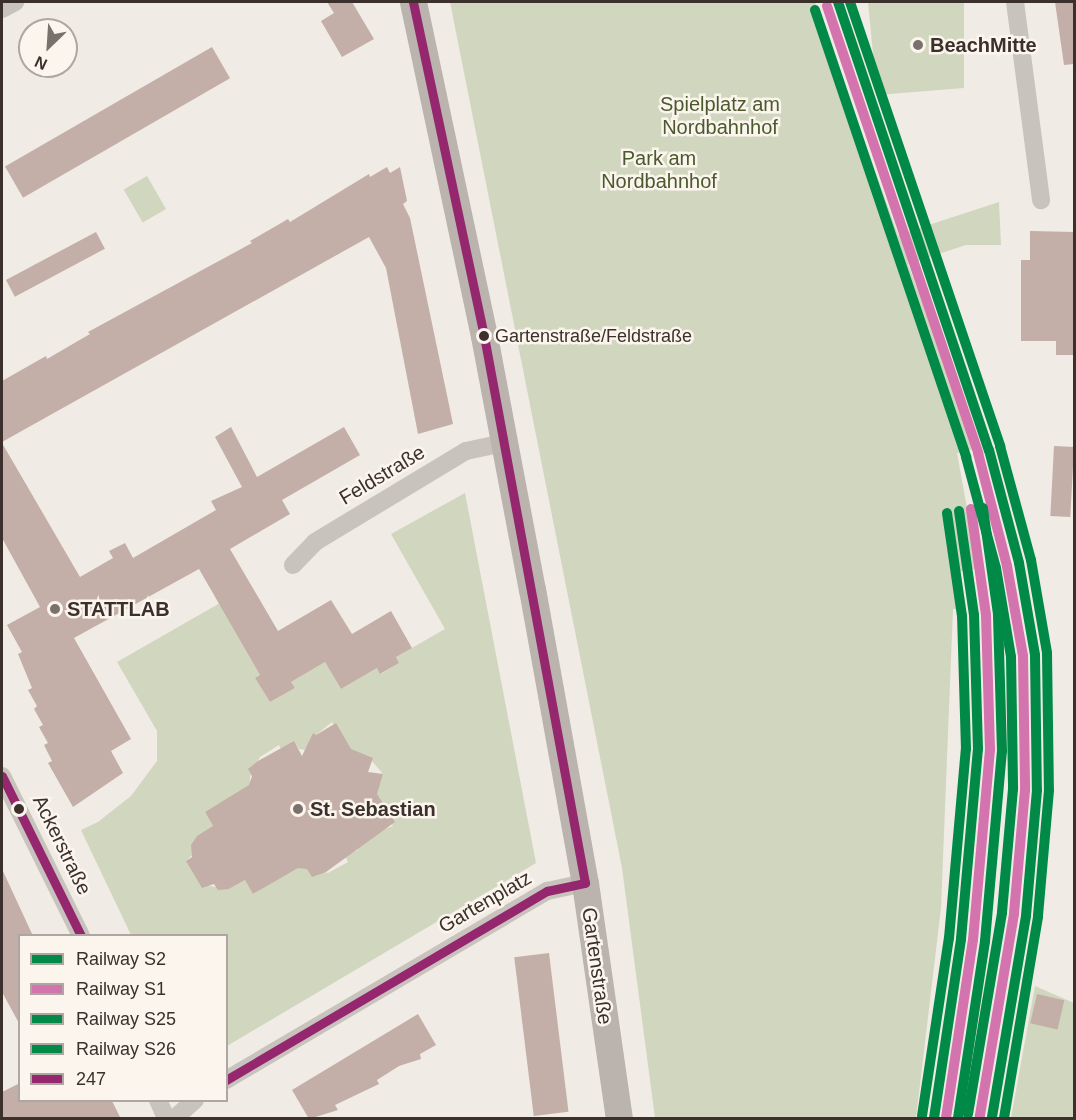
<!DOCTYPE html>
<html>
<head>
<meta charset="utf-8">
<style>
  body { margin:0 }
  #map { position:relative; width:1076px; height:1120px; overflow:hidden; background:#f0ebe5; font-family:Helvetica,sans-serif }
  div>[style] { position:absolute }
  [style*='--x'] { left:calc(var(--x)*1px); top:calc(var(--y)*1px); width:calc(var(--w)*1px); rotate:calc(var(--a)*1deg) }
  .green>* { inset:0; background:#d1d6bf; transform-origin:0 0 }
  .building>* { inset:0; background:#c3afa7; transform-origin:0 0 }
  .street>* { height:18px; margin:-9px; padding:0 9px; transform-origin:9px; border-radius:9px; background:#c9c3be }
  .secondary>* { height:27px; margin:-13.5px; padding:0 13.5px; transform-origin:13.5px; border-radius:13.5px; background:#bab3ae }
  .bus-1>* { height:9px; margin:-4.5px; padding:0 4.5px; transform-origin:4.5px; border-radius:4.5px; background:#95276e }
  .rail-1>* { height:10px; margin:-5px; padding:0 5px; transform-origin:5px; border-radius:5px; background:#018a47 }
  .rail-2>* { height:10px; margin:-5px; padding:0 5px; transform-origin:5px; border-radius:5px; background:#d474ae }
  .rail-3>* { height:10px; margin:-5px; padding:0 5px; transform-origin:5px; border-radius:5px; background:#018a47 }
  .rail-4>* { height:10px; margin:-5px; padding:0 5px; transform-origin:5px; border-radius:5px; background:#018a47 }
  .dots>* { width:16px; height:16px; translate:-50% -50%; box-sizing:border-box; border:3px solid #fbf5ee; border-radius:50% }
  span { translate:-50% -50%; white-space:nowrap; text-align:center; line-height:1.15; -webkit-text-stroke:5px #fbf5ee; paint-order:stroke }
  .bus-label { font-size:18px; color:#3b302b }
  .left { translate:0 -50%; text-align:left }
  .poi-label { font-size:20px; color:#3b302b; font-weight:700 }
  .park-label { font-size:20px; color:#4a5a2e }
  .street-label { font-size:20px; color:#3b302b }
  .frame { position:absolute; inset:0; border:3px solid #3b302b; pointer-events:none }
  .legend { position:absolute; left:18px; top:934px; width:210px; height:168px; box-sizing:border-box; background:#fbf5ee; border:2px solid #aea6a0; margin:0; padding:8px 10px; list-style:none; font-size:18px; color:#3b302b }
  .legend li { display:flex; align-items:center; gap:12px; height:30px }
  .legend b { width:30px; border:2px solid #aea6a0 }
  .north { position:absolute; left:18px; top:18px; width:60px; height:60px; box-sizing:border-box; background:#fbf5ee; border:2px solid #aea6a0; border-radius:50%; rotate:205deg; font-size:16px; font-weight:700; line-height:24px; text-align:center; color:#3b302b }
  .north::after { content:''; display:block; margin:auto; width:21px; height:27px; background:#7a716c; clip-path:polygon(50% 0,100% 100%,50% 72%,0 100%) }
</style>
</head>
<body>
<div id="map">
  <div class="green">
    <i style="clip-path:polygon(450px 2px,815px 2px,898px 235px,999px 202px,1001px 245px,966px 245px,908px 264px,977px 448px,957px 453px,978px 568px,957px 572px,961px 609px,953px 609px,941px 908px,916px 1118px,655px 1118px,622px 868px)"></i>
    <i style="clip-path:polygon(868px 2px,964px 2px,964px 88px,877px 95px)"></i>
    <i style="left:147px;top:176px;width:38px;height:27px;rotate:60deg"></i>
    <i style="clip-path:polygon(evenodd,465px 493px,536px 863px,227px 1046px,226px 936px,131px 935px,81px 830px,98px 822px,131px 796px,157px 761px,157px 731px,117px 662px,220px 603px,260px 675px,255px 678px,270px 702px,295px 688px,291px 682px,325px 662px,341px 689px,377px 668px,381px 674px,399px 663px,396px 657px,445px 629px,391px 534px,465px 493px,332px 722px,354px 755px,372px 761px,383px 774px,375px 796px,393px 826px,354px 841px,358px 850px,345px 855px,348px 862px,328px 873px,297px 866px,254px 894px,245px 880px,229px 889px,210px 886px,186px 861px,195px 852px,197px 836px,211px 831px,213px 826px,205px 812px,250px 787px,250px 777px,260px 757px,279px 745px,282px 751px,294px 742px,299px 749px,306px 750px,313px 734px,316px 735px,332px 722px)"></i>
    <i style="clip-path:polygon(1035px 986px,1074px 1003px,1074px 1118px,1011px 1118px)"></i>
  </div>
  <div class="building">
    <i style="clip-path:polygon(327px 2px,352px 2px,374px 39px,342px 57px,321px 21px,334px 13px)"></i>
    <i style="clip-path:polygon(1055px 2px,1074px 2px,1074px 64px,1064px 65px)"></i>
    <i style="left:212px;top:47px;width:36px;height:239px;rotate:60deg"></i>
    <i style="clip-path:polygon(387px 167px,390px 173px,400px 167px,407px 201px,403px 204px,410px 218px,453px 424px,418px 434px,386px 268px,369px 237px,2px 442px,2px 381px,46px 356px,47px 359px,90px 334px,88px 332px,252px 243px,250px 241px,288px 219px,290px 222px,369px 174px,370px 177px)"></i>
    <i style="clip-path:polygon(1030px 231px,1074px 232px,1073px 355px,1056px 355px,1056px 341px,1021px 341px,1021px 260px,1030px 260px)"></i>
    <i style="left:96px;top:232px;width:19px;height:102px;rotate:62deg"></i>
    <i style="clip-path:polygon(231px 427px,257px 477px,344px 427px,360px 455px,282px 500px,290px 514px,230px 549px,278px 631px,331px 600px,352px 634px,391px 611px,412px 648px,396px 657px,399px 663px,380px 674px,377px 668px,341px 689px,325px 662px,291px 682px,295px 688px,270px 702px,255px 678px,260px 675px,199px 569px,74px 638px,131px 739px,111px 751px,123px 773px,73px 807px,48px 763px,52px 761px,44px 745px,48px 743px,39px 727px,43px 725px,34px 709px,37px 706px,28px 690px,32px 688px,18px 654px,22px 652px,7px 625px,40px 607px,2px 538px,2px 443px,80px 577px,113px 558px,109px 551px,125px 543px,133px 558px,216px 510px,211px 501px,242px 487px,215px 437px)"></i>
    <i style="left:1054px;top:446px;width:20px;height:70px;rotate:3deg"></i>
    <i style="clip-path:polygon(336px 723px,351px 749px,373px 758px,368px 772px,383px 774px,377px 794px,395px 822px,326px 872px,312px 877px,307px 869px,298px 868px,253px 894px,245px 880px,229px 889px,218px 890px,214px 884px,202px 888px,186px 861px,192px 857px,191px 845px,197px 836px,213px 826px,205px 812px,249px 785px,252px 776px,248px 769px,258px 761px,294px 741px,302px 756px,313px 733px,316px 735px)"></i>
    <i style="clip-path:polygon(2px 869px,33px 936px,20px 936px,20px 1025px,2px 992px)"></i>
    <i style="left:549px;top:953px;width:160px;height:35px;rotate:83deg"></i>
    <i style="left:1037px;top:994px;width:28px;height:30px;rotate:13deg"></i>
    <i style="clip-path:polygon(418px 1014px,436px 1045px,420px 1054px,421px 1059px,399px 1066px,377px 1080px,379px 1084px,335px 1105px,338px 1110px,309px 1119px,292px 1090px)"></i>
    <i style="clip-path:polygon(20px 1083px,20px 1101px,112px 1101px,121px 1119px,2px 1119px,2px 1092px)"></i>
  </div>
  <div class="street">
    <i style="--x:1015;--y:2;--w:200;--a:82.5"></i>
    <i style="--x:2;--y:9;--w:15;--a:-28"></i>
    <i style="--x:293;--y:565;--w:32;--a:-46"></i>
    <i style="--x:315;--y:542;--w:176;--a:-31.1"></i>
    <i style="--x:466;--y:451;--w:39;--a:-12"></i>
    <i style="--x:2;--y:776;--w:178;--a:63.7"></i>
    <i style="--x:226;--y:1080;--w:373;--a:-30.5"></i>
    <i style="--x:547;--y:891;--w:39;--a:-12"></i>
    <i style="--x:158;--y:1100;--w:20;--a:66"></i>
    <i style="--x:175;--y:1118;--w:27;--a:-42"></i>
  </div>
  <div class="secondary">
    <i style="--x:413;--y:2;--w:341;--a:78"></i>
    <i style="--x:484;--y:336;--w:258;--a:79.3"></i>
    <i style="--x:532;--y:589;--w:299;--a:79.8"></i>
    <i style="--x:585;--y:883;--w:237;--a:81.8"></i>
  </div>
  <div class="bus-1">
    <i style="--x:413;--y:2;--w:341;--a:78"></i>
    <i style="--x:484;--y:336;--w:556;--a:79.54"></i>
    <i style="--x:2;--y:776;--w:178;--a:63.7"></i>
    <i style="--x:226;--y:1080;--w:373;--a:-30.5"></i>
    <i style="--x:547;--y:891;--w:39;--a:-12"></i>
  </div>
  <div class="rail-1">
    <i style="--x:838;--y:2;--w:473;--a:71.4"></i>
    <i style="--x:989;--y:450;--w:117;--a:75.1"></i>
    <i style="--x:1019;--y:563;--w:93;--a:80.1"></i>
    <i style="--x:1035;--y:655;--w:135;--a:89.2"></i>
    <i style="--x:1037;--y:790;--w:126;--a:95"></i>
    <i style="--x:1026;--y:916;--w:205;--a:99.6"></i>
    <i style="--x:934;--y:1118;--w:181;--a:-81.4"></i>
    <i style="--x:961;--y:939;--w:191;--a:-84.9"></i>
    <i style="--x:978;--y:749;--w:134;--a:-91.7"></i>
    <i style="--x:974;--y:615;--w:105;--a:-98.2"></i>
  </div>
  <div class="rail-2">
    <i style="--x:827;--y:6;--w:472;--a:71.3"></i>
    <i style="--x:978;--y:453;--w:117;--a:75.6"></i>
    <i style="--x:1007;--y:566;--w:91;--a:79.9"></i>
    <i style="--x:1023;--y:656;--w:134;--a:89.1"></i>
    <i style="--x:1025;--y:790;--w:124;--a:95.1"></i>
    <i style="--x:1014;--y:914;--w:205;--a:99.6"></i>
    <i style="--x:946;--y:1118;--w:180;--a:-81.4"></i>
    <i style="--x:973;--y:940;--w:191;--a:-84.9"></i>
    <i style="--x:990;--y:750;--w:135;--a:-91.7"></i>
    <i style="--x:986;--y:615;--w:107;--a:-98.1"></i>
  </div>
  <div class="rail-3">
    <i style="--x:850;--y:2;--w:469;--a:71.3"></i>
    <i style="--x:1000;--y:446;--w:118;--a:74.8"></i>
    <i style="--x:1031;--y:560;--w:94;--a:80.2"></i>
    <i style="--x:1047;--y:653;--w:137;--a:89.2"></i>
    <i style="--x:1049;--y:790;--w:127;--a:95"></i>
    <i style="--x:1038;--y:917;--w:204;--a:99.6"></i>
    <i style="--x:922;--y:1116;--w:180;--a:-81.4"></i>
    <i style="--x:949;--y:938;--w:190;--a:-84.9"></i>
    <i style="--x:966;--y:749;--w:133;--a:-91.7"></i>
    <i style="--x:962;--y:616;--w:104;--a:-98.3"></i>
  </div>
  <div class="rail-4">
    <i style="--x:815;--y:10;--w:472;--a:71.3"></i>
    <i style="--x:966;--y:457;--w:115;--a:74.9"></i>
    <i style="--x:996;--y:568;--w:90;--a:80.4"></i>
    <i style="--x:1011;--y:657;--w:132;--a:89.1"></i>
    <i style="--x:1013;--y:789;--w:124;--a:95.1"></i>
    <i style="--x:1002;--y:913;--w:204;--a:99.6"></i>
    <i style="--x:958;--y:1118;--w:179;--a:-81.3"></i>
    <i style="--x:985;--y:941;--w:191;--a:-84.9"></i>
    <i style="--x:1002;--y:751;--w:137;--a:-91.7"></i>
    <i style="--x:998;--y:614;--w:107;--a:-98.1"></i>
  </div>
  <div class="dots">
    <i style="left:918px;top:45px;background:#7a716c"></i>
    <i style="left:484px;top:336px;background:#3b302b"></i>
    <i style="left:55px;top:609px;background:#7a716c"></i>
    <i style="left:19px;top:809px;background:#3b302b"></i>
    <i style="left:298px;top:809px;background:#7a716c"></i>
  </div>
  <div class="bus-label">
    <span class="left" style="left:495px;top:336px">Gartenstraße/Feldstraße</span>
  </div>
  <div class="poi-label">
    <span class="left" style="left:930px;top:45px">BeachMitte</span>
    <span class="left" style="left:67px;top:609px">STATTLAB</span>
    <span class="left" style="left:310px;top:809px">St. Sebastian</span>
  </div>
  <div class="park-label">
    <span style="left:720px;top:116px">Spielplatz am<br>Nordbahnhof</span>
    <span style="left:659px;top:170px">Park am<br>Nordbahnhof</span>
  </div>
  <div class="street-label">
    <span style="left:382px;top:475px;rotate:-31deg">Feldstraße</span>
    <span style="left:62px;top:845px;rotate:64deg">Ackerstraße</span>
    <span style="left:485px;top:902px;rotate:-30deg">Gartenplatz</span>
    <span style="left:597px;top:966px;rotate:82deg">Gartenstraße</span>
  </div>
  <div class="frame"></div>
  <ul class="legend">
  <li><b style="height:8px;background:#018a47"></b>Railway S2</li>
  <li><b style="height:8px;background:#d474ae"></b>Railway S1</li>
  <li><b style="height:8px;background:#018a47"></b>Railway S25</li>
  <li><b style="height:8px;background:#018a47"></b>Railway S26</li>
  <li><b style="height:8px;background:#95276e"></b>247</li>
  </ul>
  <div class="north">N</div>
</div>
</body>
</html>
